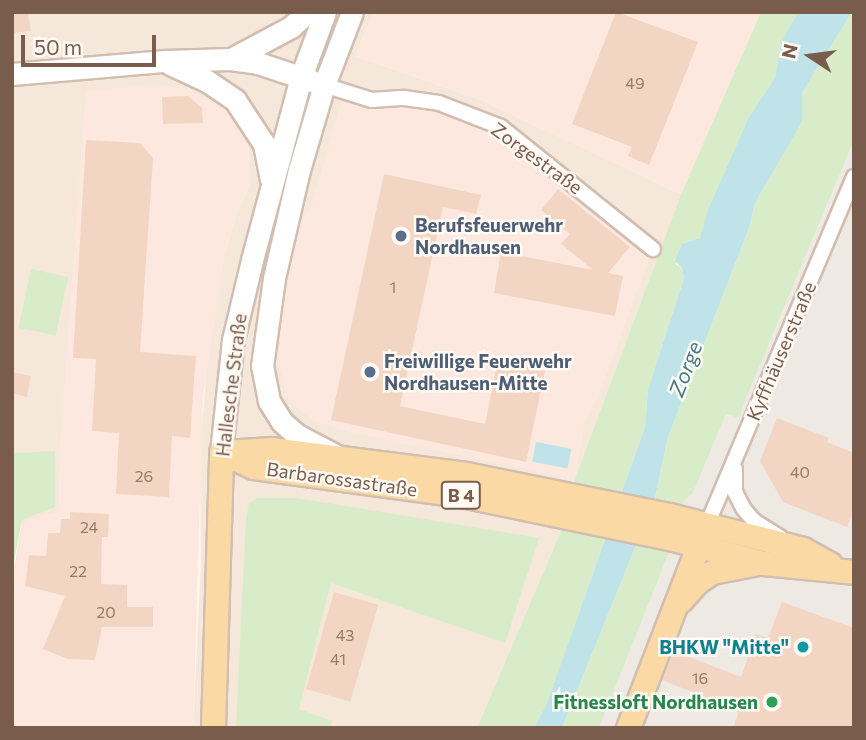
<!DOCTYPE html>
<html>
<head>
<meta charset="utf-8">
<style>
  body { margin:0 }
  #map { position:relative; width:866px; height:740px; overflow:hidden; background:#fdf6ec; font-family:Commissioner,sans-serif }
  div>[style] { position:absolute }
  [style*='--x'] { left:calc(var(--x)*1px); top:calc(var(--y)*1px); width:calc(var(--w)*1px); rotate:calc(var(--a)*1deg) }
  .residential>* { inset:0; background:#f5e8da }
  .commercial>* { inset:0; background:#fde8e0 }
  .industrial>* { inset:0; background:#efe9e4 }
  .green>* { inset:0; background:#d8ecc9; transform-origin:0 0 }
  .water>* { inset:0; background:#bfe3e8; transform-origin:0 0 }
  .building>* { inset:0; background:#f3d5c3; transform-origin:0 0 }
  .roads { filter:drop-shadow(2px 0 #d1beb0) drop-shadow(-2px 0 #d1beb0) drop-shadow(0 2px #d1beb0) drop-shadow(0 -2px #d1beb0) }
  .street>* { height:14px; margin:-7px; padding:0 7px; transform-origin:7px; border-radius:7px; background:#fff }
  .secondary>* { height:21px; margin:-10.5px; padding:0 10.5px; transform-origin:10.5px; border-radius:10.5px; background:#fff }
  .primary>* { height:23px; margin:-11.5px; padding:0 11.5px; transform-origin:11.5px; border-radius:11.5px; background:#fbd9a5 }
  .dots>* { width:19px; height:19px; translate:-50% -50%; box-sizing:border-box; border:4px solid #fffaf3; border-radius:50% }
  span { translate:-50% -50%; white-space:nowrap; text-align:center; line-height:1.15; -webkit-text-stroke:5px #fffaf3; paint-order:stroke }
  .number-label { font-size:16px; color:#987a6a }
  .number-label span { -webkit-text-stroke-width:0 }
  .shield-label span { padding:2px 5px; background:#fffaf3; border:2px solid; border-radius:5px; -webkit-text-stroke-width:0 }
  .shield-label { font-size:18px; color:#7a5c4d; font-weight:700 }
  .street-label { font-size:19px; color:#7a5c4d }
  .service-label { font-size:19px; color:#4e5e75; font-weight:700 }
  .left { translate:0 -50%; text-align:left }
  .culture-label { font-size:19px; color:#0d838f; font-weight:700 }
  .right { translate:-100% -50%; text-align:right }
  .leisure-label { font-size:19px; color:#27864d; font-weight:700 }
  .water-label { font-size:21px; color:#437c86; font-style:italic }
  .frame { position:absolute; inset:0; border:14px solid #7a5c4d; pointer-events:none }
  .north { position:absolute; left:775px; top:21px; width:70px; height:70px; -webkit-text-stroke:5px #fffaf3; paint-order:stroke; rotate:283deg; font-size:19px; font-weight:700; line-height:28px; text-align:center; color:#7a5c4d }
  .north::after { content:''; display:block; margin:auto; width:24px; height:32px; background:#7a5c4d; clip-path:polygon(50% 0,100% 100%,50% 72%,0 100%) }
  .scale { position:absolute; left:21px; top:35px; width:135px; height:32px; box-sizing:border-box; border:4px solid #7a5c4d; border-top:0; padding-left:9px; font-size:21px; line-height:24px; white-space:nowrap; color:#7a5c4d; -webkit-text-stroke:5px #fffaf3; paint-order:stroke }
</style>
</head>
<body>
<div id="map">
  <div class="residential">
    <i style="clip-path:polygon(12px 12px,374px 12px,355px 56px,481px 100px,681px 194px,576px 476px,561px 531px,477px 728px,193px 728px,201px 562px,200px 453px,207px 363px,224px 258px,236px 216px,250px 185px,248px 140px,232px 116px,212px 101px,61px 432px,59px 511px,17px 571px,12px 582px,22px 520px,54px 452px,12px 453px)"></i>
  </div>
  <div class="commercial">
    <i style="clip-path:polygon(374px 12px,761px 12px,681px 194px,481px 100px,355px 56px)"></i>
    <i style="clip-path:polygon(155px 86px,183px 88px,212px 101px,232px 116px,248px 140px,250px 185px,236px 216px,224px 258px,203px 397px,193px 728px,12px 728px,12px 582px,25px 521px,59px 511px,61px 432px,86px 90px)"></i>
    <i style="clip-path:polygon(344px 93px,404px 98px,501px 127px,653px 249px,598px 397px,584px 425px,574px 483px,555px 475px,345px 431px,313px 420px,297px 408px,286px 395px,278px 361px,280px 324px,297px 231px,312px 205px)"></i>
  </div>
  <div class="industrial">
    <i style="clip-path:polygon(854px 140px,854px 728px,599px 728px,670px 550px,684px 501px,693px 493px,726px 414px,738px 418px)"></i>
  </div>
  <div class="green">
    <i style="clip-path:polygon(761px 12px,798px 12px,781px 44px,775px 78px,749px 117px,700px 238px,682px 244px,676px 264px,682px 268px,684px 278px,648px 389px,645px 427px,546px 707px,534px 728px,477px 728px,561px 531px,576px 476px,681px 194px)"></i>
    <i style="clip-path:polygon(852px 12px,854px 140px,738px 418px,726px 414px,693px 493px,684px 501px,670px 550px,599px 728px,562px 728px,655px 498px,668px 437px,749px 228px,755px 203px,801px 121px,802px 93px)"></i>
    <i style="left:31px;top:269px;width:38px;height:60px;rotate:12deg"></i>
    <i style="clip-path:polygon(55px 451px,55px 507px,22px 520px,12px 572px,12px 453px)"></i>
    <i style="clip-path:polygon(258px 498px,297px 498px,539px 538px,505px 643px,331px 583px,299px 709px,332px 721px,330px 728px,236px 728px,246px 519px,249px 503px)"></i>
  </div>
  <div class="water">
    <i style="clip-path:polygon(798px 12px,852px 12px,802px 93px,802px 121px,755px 203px,749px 228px,668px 437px,655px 498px,562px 728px,534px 728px,546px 706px,645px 427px,648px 389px,684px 278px,682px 268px,675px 261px,682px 244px,700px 238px,708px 210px,749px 117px,775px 78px,781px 43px)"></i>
    <i style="left:536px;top:442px;width:36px;height:20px;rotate:11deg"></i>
  </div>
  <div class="building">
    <i style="clip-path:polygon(12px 12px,28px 12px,31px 31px,12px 33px)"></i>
    <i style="clip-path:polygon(616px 12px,698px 42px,649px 165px,628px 156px,632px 147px,572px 124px)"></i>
    <i style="clip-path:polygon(188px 96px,202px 108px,203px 123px,163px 124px,162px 97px)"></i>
    <i style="clip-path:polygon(86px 140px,140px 143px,153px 158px,140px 352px,196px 356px,190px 438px,172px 436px,169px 497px,116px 494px,119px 433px,92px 431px,96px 359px,73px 358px)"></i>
    <i style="clip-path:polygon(384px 174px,481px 195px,476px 214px,443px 207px,400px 406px,485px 424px,498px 360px,545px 371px,526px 462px,331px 420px)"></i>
    <i style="clip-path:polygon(558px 189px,630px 247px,608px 273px,623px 276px,615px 316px,494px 293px,501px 252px,593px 270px,561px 244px,570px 234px,541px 210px)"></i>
    <i style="clip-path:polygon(12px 372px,31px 376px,27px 397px,12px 393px)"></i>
    <i style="clip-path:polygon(777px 418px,829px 438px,827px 442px,854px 453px,854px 510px,847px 527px,783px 502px,760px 461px)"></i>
    <i style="clip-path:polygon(70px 512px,109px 514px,108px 537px,102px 537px,101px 584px,127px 585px,127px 607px,153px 607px,153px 627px,102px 627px,95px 660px,68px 659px,43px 649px,65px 596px,25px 586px,29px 555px,46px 556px,48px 533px,60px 533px,61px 519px,70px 519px)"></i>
    <i style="left:334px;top:592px;width:46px;height:101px;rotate:16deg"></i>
    <i style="clip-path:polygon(782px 602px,854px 628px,854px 728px,733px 728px,739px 711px,662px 680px,674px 651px,741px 677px,756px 634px,768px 638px)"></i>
  </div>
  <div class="roads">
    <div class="street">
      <i style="--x:324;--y:85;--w:50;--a:17.4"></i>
      <i style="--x:372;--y:100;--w:32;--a:-4"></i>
      <i style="--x:404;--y:98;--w:35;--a:8"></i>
      <i style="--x:439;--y:103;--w:66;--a:21.2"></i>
      <i style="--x:501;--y:127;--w:195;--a:38.8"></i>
      <i style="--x:735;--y:469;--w:23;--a:90"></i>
      <i style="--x:735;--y:492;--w:18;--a:63"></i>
      <i style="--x:743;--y:508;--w:17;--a:50"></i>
      <i style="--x:754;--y:521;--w:31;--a:32"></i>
      <i style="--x:707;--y:525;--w:378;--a:-67.1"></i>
    </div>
    <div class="secondary">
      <i style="--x:231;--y:59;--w:68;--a:-28.1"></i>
      <i style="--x:291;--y:27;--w:22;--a:-43"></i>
      <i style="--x:170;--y:64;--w:41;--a:24.7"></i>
      <i style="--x:207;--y:81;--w:34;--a:34"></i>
      <i style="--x:235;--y:100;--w:53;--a:56.6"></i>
      <i style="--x:264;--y:144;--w:36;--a:79"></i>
      <i style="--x:12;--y:74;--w:154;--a:-4.9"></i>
      <i style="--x:165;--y:61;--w:65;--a:-1.8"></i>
      <i style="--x:230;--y:59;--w:28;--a:8"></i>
      <i style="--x:258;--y:63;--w:57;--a:18.4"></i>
      <i style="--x:221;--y:452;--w:113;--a:-83.9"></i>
      <i style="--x:233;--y:340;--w:82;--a:-76.6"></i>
      <i style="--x:252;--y:260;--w:189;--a:-75"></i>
      <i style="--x:301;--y:77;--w:69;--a:-69.7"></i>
      <i style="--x:337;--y:456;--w:45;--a:-152.3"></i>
      <i style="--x:297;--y:435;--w:20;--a:-139"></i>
      <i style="--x:282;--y:422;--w:25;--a:-122"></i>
      <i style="--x:269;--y:401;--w:36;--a:-101"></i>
      <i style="--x:262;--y:366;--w:89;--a:-82.2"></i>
      <i style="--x:274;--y:278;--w:111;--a:-77"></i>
      <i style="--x:299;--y:170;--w:89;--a:-73.6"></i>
      <i style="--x:324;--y:85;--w:78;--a:-69"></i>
    </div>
    <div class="primary">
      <i style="--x:221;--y:452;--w:35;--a:25"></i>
      <i style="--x:253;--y:467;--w:210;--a:7.7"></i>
      <i style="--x:461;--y:495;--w:217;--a:11.7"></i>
      <i style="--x:673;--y:539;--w:93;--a:14.9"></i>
      <i style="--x:763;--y:563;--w:91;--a:5.6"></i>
      <i style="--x:224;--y:452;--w:48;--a:-3.6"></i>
      <i style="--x:272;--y:449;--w:196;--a:7.3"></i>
      <i style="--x:466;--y:474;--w:207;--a:11.4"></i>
      <i style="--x:669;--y:515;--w:138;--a:14.2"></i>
      <i style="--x:803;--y:549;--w:31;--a:29"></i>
      <i style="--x:681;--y:600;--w:24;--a:-48"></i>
      <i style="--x:697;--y:582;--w:18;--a:-34"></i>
      <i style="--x:712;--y:572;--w:42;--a:-11"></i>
      <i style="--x:213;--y:728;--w:276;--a:-88.3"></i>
      <i style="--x:628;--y:728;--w:208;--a:-68.9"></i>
    </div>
  </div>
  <div class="dots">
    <i style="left:401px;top:236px;background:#5c6f8a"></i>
    <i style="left:370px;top:372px;background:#5c6f8a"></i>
    <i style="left:803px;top:647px;background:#0f9aa8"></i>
    <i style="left:772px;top:702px;background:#2e9e5b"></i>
  </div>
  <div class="number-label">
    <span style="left:635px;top:83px">49</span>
    <span style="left:393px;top:287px">1</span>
    <span style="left:800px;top:472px">40</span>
    <span style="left:144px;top:476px">26</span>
    <span style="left:89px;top:527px">24</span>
    <span style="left:78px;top:571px">22</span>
    <span style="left:106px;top:612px">20</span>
    <span style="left:345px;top:635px">43</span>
    <span style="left:338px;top:659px">41</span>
    <span style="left:700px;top:678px">16</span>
  </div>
  <div class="shield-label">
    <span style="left:461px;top:495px">B 4</span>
  </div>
  <div class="street-label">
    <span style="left:537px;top:158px;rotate:36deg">Zorgestraße</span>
    <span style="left:781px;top:351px;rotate:-67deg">Kyffhäuserstraße</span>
    <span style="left:231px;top:385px;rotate:-83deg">Hallesche Straße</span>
    <span style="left:342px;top:479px;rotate:8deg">Barbarossastraße</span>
  </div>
  <div class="service-label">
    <span class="left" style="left:415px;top:236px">Berufsfeuerwehr<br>Nordhausen</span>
    <span class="left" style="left:384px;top:372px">Freiwillige Feuerwehr<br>Nordhausen-Mitte</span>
  </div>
  <div class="culture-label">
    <span class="right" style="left:789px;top:647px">BHKW "Mitte"</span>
  </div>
  <div class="leisure-label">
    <span class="right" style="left:758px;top:702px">Fitnessloft Nordhausen</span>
  </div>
  <div class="water-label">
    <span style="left:685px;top:369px;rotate:-69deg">Zorge</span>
  </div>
  <div class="frame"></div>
  <div class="north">N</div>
  <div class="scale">50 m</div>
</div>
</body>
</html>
